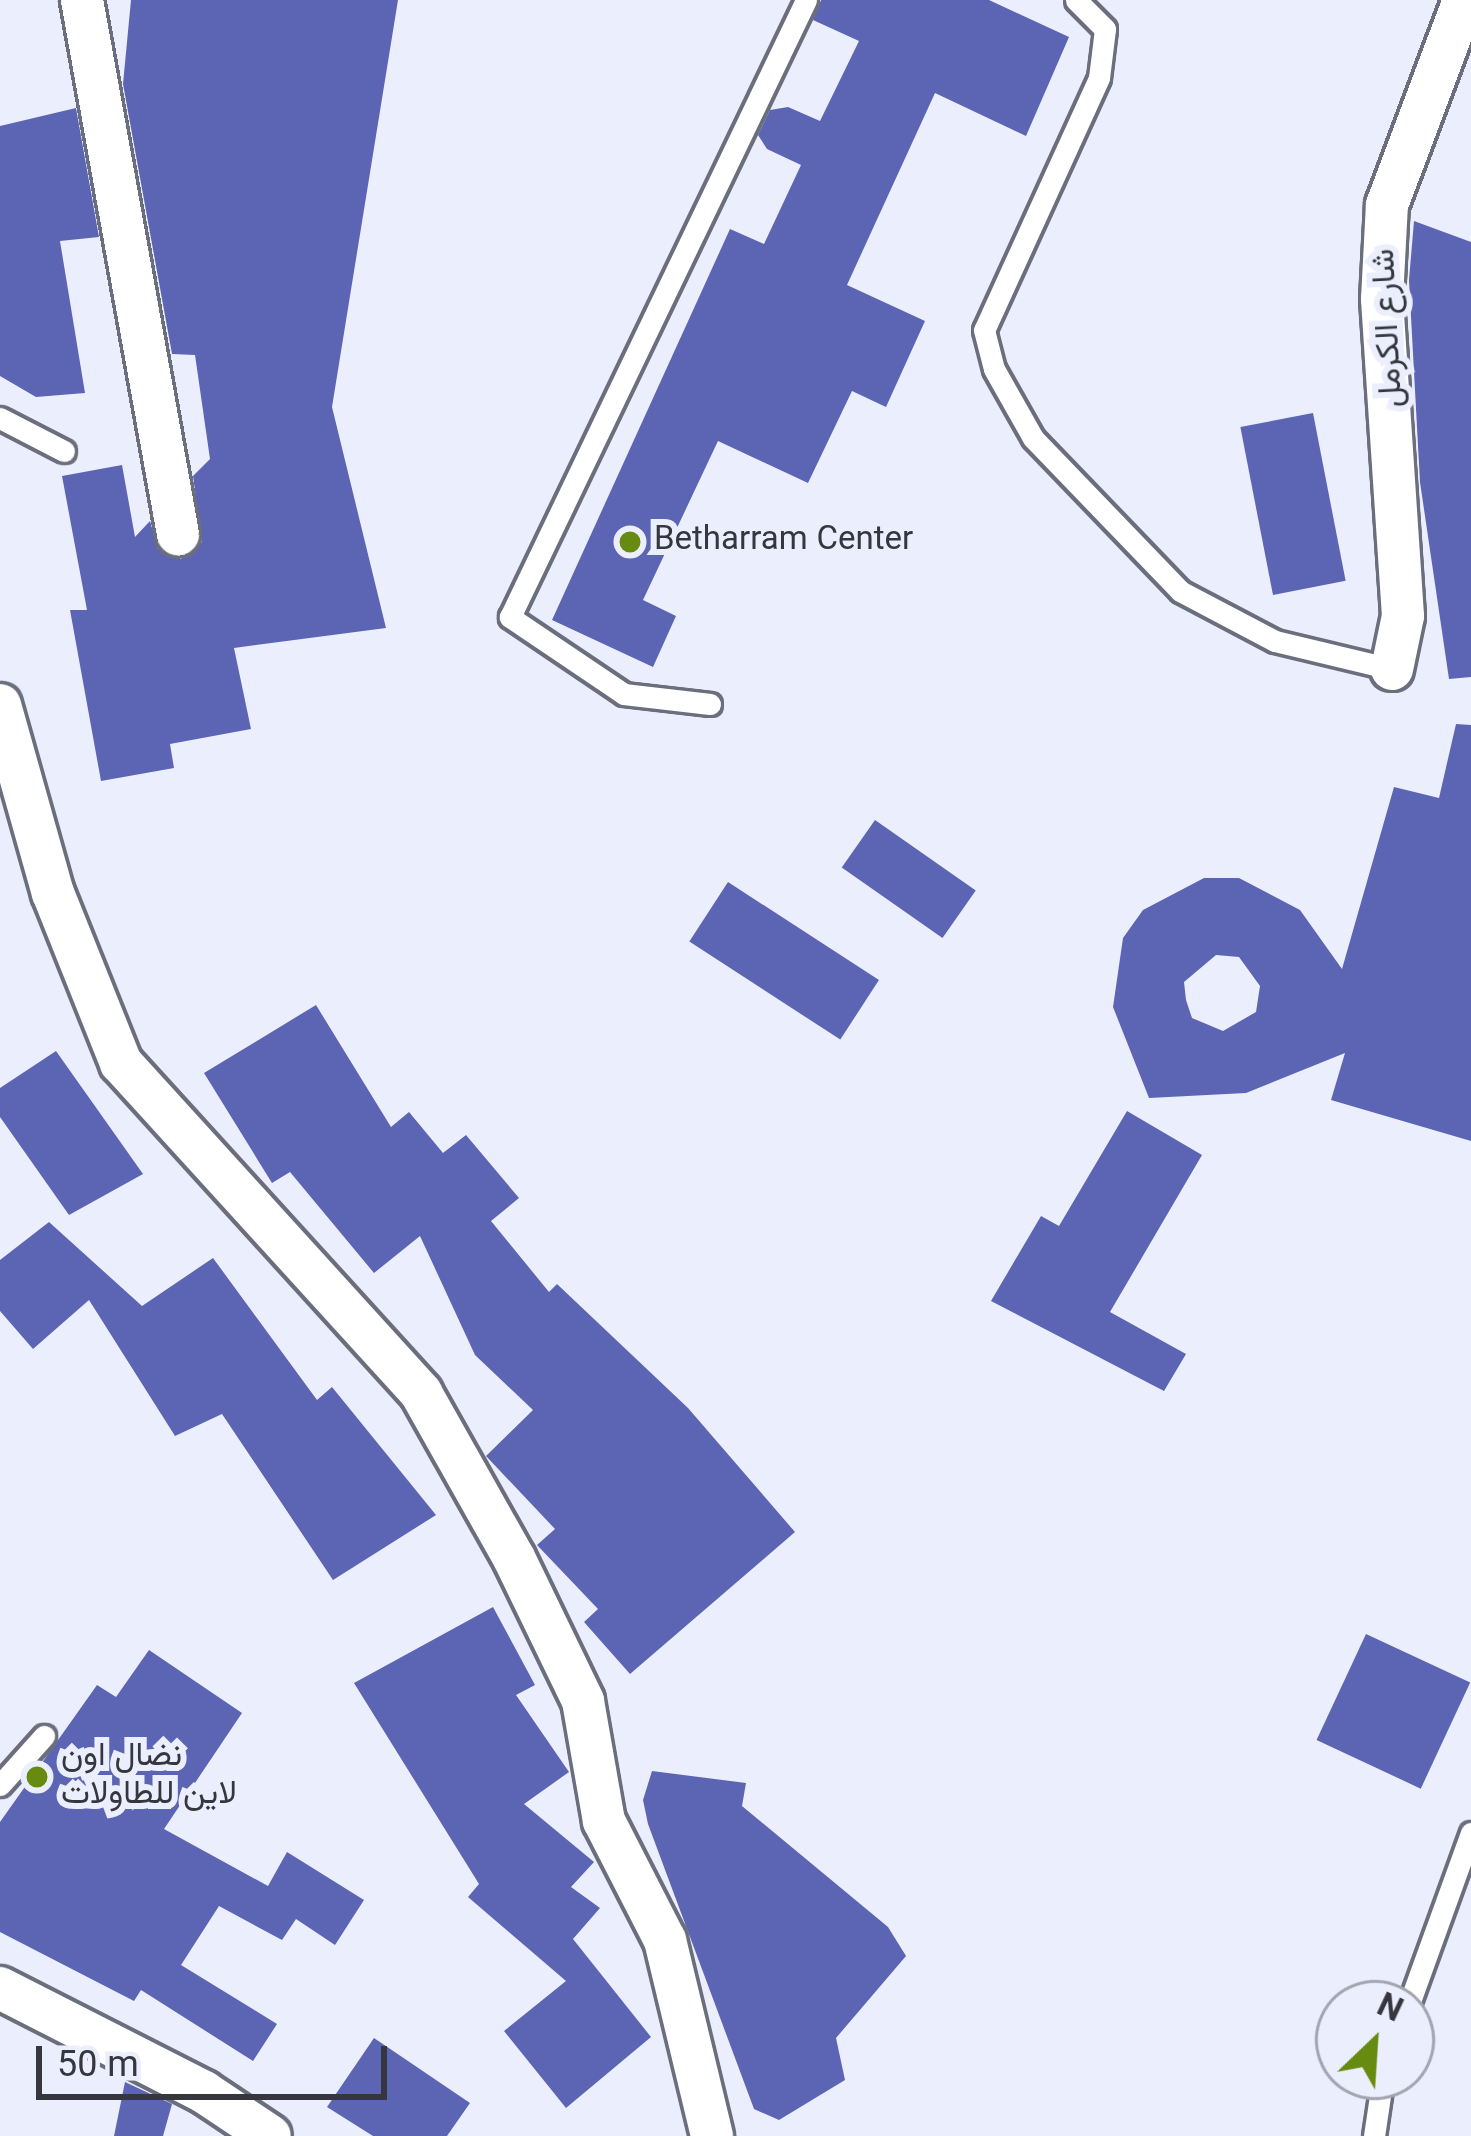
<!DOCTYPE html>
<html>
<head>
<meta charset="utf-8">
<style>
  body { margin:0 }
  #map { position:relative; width:1471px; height:2136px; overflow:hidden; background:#ebeefd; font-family:Georgia,Vazirmatn,serif }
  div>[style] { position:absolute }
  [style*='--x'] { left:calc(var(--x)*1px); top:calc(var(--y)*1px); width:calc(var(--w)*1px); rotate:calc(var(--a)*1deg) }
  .building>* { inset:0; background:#5b65b4; transform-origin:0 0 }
  .roads { filter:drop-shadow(3px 0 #6a6e7d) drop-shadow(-3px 0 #6a6e7d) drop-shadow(0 3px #6a6e7d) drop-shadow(0 -3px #6a6e7d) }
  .service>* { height:21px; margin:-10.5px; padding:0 10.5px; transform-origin:10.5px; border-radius:10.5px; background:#fff }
  .minor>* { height:42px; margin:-21px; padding:0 21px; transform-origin:21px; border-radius:21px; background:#fff }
  .dots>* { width:33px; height:33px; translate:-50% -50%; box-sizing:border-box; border:6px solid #ebeefd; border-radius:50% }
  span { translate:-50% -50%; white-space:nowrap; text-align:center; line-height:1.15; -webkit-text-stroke:12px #ebeefd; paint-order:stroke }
  .street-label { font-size:33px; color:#36373e }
  .poi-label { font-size:33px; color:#36373e }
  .left { translate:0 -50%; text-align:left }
  .north { position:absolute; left:1315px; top:1980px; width:120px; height:120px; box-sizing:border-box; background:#ebeefd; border:3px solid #a3a5b1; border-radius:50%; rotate:25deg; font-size:33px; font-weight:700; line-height:48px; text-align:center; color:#36373e }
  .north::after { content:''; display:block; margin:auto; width:42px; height:54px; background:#678b10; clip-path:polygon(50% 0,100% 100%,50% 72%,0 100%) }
  .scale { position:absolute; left:36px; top:2046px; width:351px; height:54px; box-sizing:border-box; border:6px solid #36373e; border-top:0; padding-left:15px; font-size:36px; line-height:42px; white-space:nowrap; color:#36373e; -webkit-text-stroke:9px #ebeefd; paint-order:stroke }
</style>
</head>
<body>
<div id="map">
  <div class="building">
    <i style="clip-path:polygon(131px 0,398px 0,332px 407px,386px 628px,234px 648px,251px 729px,170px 744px,174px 768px,101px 781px,70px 610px,87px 610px,62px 476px,122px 465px,135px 537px,150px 521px,158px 549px,181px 559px,202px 542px,193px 476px,210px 459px,195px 355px,172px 354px,123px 84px)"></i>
    <i style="clip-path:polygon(821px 0,989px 0,1069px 37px,1026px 136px,935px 93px,847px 285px,925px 321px,886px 407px,852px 391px,808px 483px,718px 441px,643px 600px,676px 616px,653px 667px,552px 620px,730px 229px,764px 244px,801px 165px,767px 149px,758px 135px,770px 110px,788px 107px,820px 121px,859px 41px,813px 20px)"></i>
    <i style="clip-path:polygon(76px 108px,99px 237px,60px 241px,85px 393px,36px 397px,0 376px,0 126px)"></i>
    <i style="clip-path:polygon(1414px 221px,1471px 242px,1471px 677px,1449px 679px,1420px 482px,1409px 280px)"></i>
    <i style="left:1313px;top:413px;width:171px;height:74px;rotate:79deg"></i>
    <i style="clip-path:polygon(evenodd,1456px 724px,1471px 725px,1471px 1141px,1331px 1100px,1345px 1053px,1246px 1093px,1149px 1098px,1113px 1007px,1123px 938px,1143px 910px,1204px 878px,1239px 878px,1300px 910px,1342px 969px,1394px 787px,1439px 798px,1456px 724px,1216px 955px,1239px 957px,1260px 986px,1256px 1012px,1223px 1031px,1192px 1018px,1186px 1000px,1184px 982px,1216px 955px)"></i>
    <i style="left:875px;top:820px;width:123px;height:58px;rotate:35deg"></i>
    <i style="left:728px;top:882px;width:180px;height:71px;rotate:33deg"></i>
    <i style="clip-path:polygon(316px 1005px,391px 1127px,409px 1112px,443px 1153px,466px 1135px,519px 1198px,491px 1221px,549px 1292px,557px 1284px,688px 1408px,795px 1532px,630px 1674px,584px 1622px,598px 1609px,537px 1545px,555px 1529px,486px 1456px,533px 1410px,475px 1355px,420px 1236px,374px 1273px,290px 1172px,272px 1183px,204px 1073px)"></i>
    <i style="clip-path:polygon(56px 1051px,143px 1174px,69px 1215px,0 1117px,0 1088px)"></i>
    <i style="clip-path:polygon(1127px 1111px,1202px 1155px,1110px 1312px,1186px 1354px,1164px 1391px,991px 1301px,1041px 1216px,1059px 1226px)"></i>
    <i style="clip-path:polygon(49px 1222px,142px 1306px,213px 1258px,317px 1400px,332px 1387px,436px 1515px,333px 1580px,222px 1414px,175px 1436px,89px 1300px,33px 1349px,0 1311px,0 1260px)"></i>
    <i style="clip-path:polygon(493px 1607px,535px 1685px,516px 1695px,569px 1772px,524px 1804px,594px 1862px,571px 1887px,600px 1908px,573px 1939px,651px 2037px,566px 2108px,504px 2031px,566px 1981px,468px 1897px,479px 1884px,354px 1683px)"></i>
    <i style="left:1366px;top:1634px;width:115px;height:117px;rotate:25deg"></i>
    <i style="clip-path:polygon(149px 1650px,242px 1713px,164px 1829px,268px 1886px,287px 1852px,364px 1900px,335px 1945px,296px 1919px,282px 1940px,219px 1906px,181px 1965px,277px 2024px,253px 2061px,141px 1990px,134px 2001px,0 1932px,0 1822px,97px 1685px,116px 1697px)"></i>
    <i style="clip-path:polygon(652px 1771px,746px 1783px,742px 1806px,888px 1927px,906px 1956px,836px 2038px,845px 2080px,779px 2120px,754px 2109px,648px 1824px,643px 1800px)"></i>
    <i style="clip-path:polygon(374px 2038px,470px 2103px,447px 2136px,373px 2136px,327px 2107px)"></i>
    <i style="clip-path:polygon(125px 2082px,172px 2104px,163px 2136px,114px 2136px)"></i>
  </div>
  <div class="roads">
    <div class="service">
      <i style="--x:1076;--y:0;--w:41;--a:45"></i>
      <i style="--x:1105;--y:29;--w:49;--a:97"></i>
      <i style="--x:1099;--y:78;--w:277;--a:114.5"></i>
      <i style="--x:984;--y:330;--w:40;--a:75.6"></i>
      <i style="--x:994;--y:369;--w:79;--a:60.5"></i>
      <i style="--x:1033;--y:438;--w:212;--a:46.1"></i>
      <i style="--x:1180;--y:591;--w:107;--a:27.8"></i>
      <i style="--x:1275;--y:641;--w:120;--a:13.5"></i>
      <i style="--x:0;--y:418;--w:72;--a:27.3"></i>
      <i style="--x:710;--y:704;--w:87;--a:-173.4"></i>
      <i style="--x:624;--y:694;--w:138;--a:-146"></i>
      <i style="--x:510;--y:617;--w:684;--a:-64.37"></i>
      <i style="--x:0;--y:1785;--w:66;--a:-48.1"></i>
      <i style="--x:1409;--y:2004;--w:182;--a:-70.1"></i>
      <i style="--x:1374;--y:2136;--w:61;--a:-81.5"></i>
    </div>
    <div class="minor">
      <i style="--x:82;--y:0;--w:543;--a:79.81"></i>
      <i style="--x:1392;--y:669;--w:54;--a:-78.3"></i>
      <i style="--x:1403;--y:616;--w:318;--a:-93.8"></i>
      <i style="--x:1382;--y:299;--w:94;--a:-87"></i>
      <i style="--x:1387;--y:205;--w:219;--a:-69.4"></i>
      <i style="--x:0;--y:705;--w:195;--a:74.3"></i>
      <i style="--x:53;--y:893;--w:183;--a:68.2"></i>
      <i style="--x:121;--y:1063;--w:446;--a:47.7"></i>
      <i style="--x:421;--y:1393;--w:189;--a:60.6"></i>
      <i style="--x:514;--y:1558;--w:159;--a:64.2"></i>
      <i style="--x:583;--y:1701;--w:122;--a:80.1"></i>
      <i style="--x:604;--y:1821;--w:134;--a:62.9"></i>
      <i style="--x:665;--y:1940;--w:202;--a:76.5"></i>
      <i style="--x:0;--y:1988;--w:229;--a:27"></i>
      <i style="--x:204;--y:2092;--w:79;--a:33.7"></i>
    </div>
  </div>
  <div class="dots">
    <i style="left:630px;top:542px;background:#678b10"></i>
    <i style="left:37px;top:1777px;background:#678b10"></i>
  </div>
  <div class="street-label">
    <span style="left:1390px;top:328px;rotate:-93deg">شارع الكرمل</span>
  </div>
  <div class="poi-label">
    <span class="left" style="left:654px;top:542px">Betharram Center</span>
    <span class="left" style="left:61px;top:1777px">نضال اون<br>لاين للطاولات</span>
  </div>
  <div class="north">N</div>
  <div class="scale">50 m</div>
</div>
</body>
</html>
